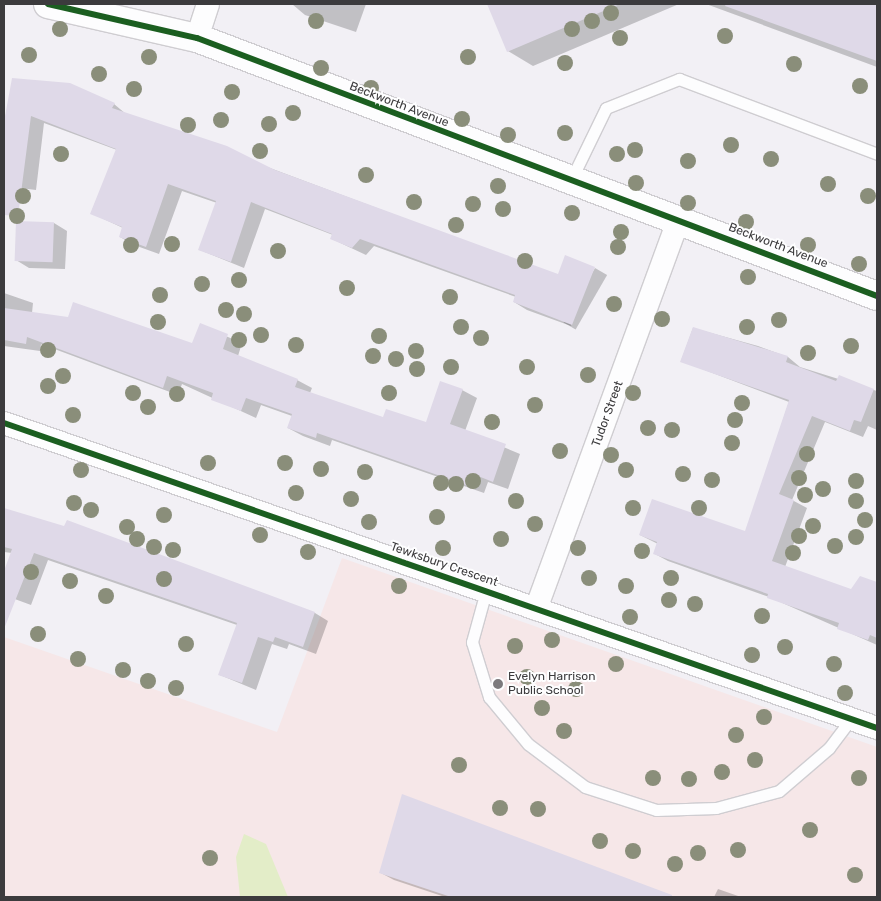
<!DOCTYPE html>
<html>
<head>
<meta charset="utf-8">
<style>
  body { margin:0 }
  #map { position:relative; width:881px; height:901px; overflow:hidden; background:#f2f0f5; font-family:Rubik,sans-serif }
  div>[style] { position:absolute }
  [style*='--x'] { left:calc(var(--x)*1px); top:calc(var(--y)*1px); width:calc(var(--w)*1px); rotate:calc(var(--a)*1deg) }
  .education>* { inset:0; background:#f6e7e8 }
  .green>* { inset:0; background:#e3edc8 }
  .shadow>* { inset:0; background:#0003; transform-origin:0 0 }
  .building>* { inset:0; background:#dfd9e8; transform-origin:0 0 }
  .roads { filter:drop-shadow(1px 0 #cfcdd1) drop-shadow(-1px 0 #cfcdd1) drop-shadow(0 1px #cfcdd1) drop-shadow(0 -1px #cfcdd1) }
  .lane>* { height:11px; margin:-5.5px; padding:0 5.5px; transform-origin:5.5px; border-radius:5.5px; background:#fdfdfe }
  .street>* { height:22px; margin:-11px; padding:0 11px; transform-origin:11px; border-radius:11px; background:#fdfdfe }
  .secondary>* { height:28px; margin:-14px; padding:0 14px; transform-origin:14px; border-radius:14px; background:#fdfdfe }
  .cycleway>* { height:6px; margin:-3px; padding:0 3px; transform-origin:3px; border-radius:3px; background:#1b5e20 }
  .trees>* { width:16px; height:16px; margin:-8px; border-radius:50%; background:#8a8e7a }
  .dots>* { width:14px; height:14px; translate:-50% -50%; box-sizing:border-box; border:2px solid #fefeff; border-radius:50% }
  span { translate:-50% -50%; white-space:nowrap; text-align:center; line-height:1.15; -webkit-text-stroke:4px #fefeff; paint-order:stroke }
  .street-label { font-size:12px; color:#3c3b3d }
  .poi-label { font-size:12px; color:#3c3b3d }
  .left { translate:0 -50%; text-align:left }
  .frame { position:absolute; inset:0; border:5px solid #3c3b3d; pointer-events:none }
</style>
</head>
<body>
<div id="map">
  <div class="education">
    <i style="clip-path:polygon(342px 558px,877px 747px,877px 897px,4px 897px,4px 637px,277px 732px)"></i>
  </div>
  <div class="green">
    <i style="clip-path:polygon(244px 834px,266px 844px,288px 897px,240px 897px,236px 857px)"></i>
  </div>
  <div class="shadow">
    <i style="clip-path:polygon(292px 4px,366px 4px,356px 32px,305px 15px)"></i>
    <i style="clip-path:polygon(488px 4px,679px 4px,533px 66px,508px 51px)"></i>
    <i style="clip-path:polygon(706px 4px,875px 4px,877px 67px)"></i>
    <i style="clip-path:polygon(13px 79px,114px 104px,126px 114px,558px 276px,593px 268px,571px 326px,527px 310px,514px 302px,516px 297px,374px 246px,366px 255px,332px 239px,333px 235px,265px 209px,244px 268px,200px 250px,217px 203px,182px 191px,159px 254px,134px 245px,120px 237px,123px 228px,91px 213px,117px 150px,44px 123px,36px 190px,4px 186px,4px 124px)"></i>
    <i style="clip-path:polygon(54px 223px,67px 231px,65px 269px,29px 268px,16px 260px)"></i>
    <i style="left:595px;top:268px;width:14px;height:63px;rotate:30deg"></i>
    <i style="clip-path:polygon(4px 293px,33px 303px,32px 313px,193px 345px,200px 325px,242px 343px,238px 356px,297px 380px,312px 388px,310px 393px,384px 419px,427px 423px,462px 390px,477px 398px,465px 431px,520px 454px,508px 489px,488px 482px,484px 493px,332px 440px,330px 446px,303px 436px,288px 428px,292px 416px,261px 405px,256px 418px,182px 384px,178px 395px,41px 344px,40px 351px,4px 346px)"></i>
    <i style="clip-path:polygon(693px 328px,758px 346px,788px 357px,800px 367px,877px 391px,877px 430px,868px 426px,863px 437px,825px 422px,792px 500px,807px 508px,785px 567px,852px 591px,860px 577px,877px 583px,877px 645px,769px 597px,668px 561px,655px 554px,658px 544px,640px 535px,746px 533px,789px 402px,681px 361px)"></i>
    <i style="clip-path:polygon(4px 510px,65px 528px,67px 521px,315px 613px,328px 621px,316px 654px,289px 644px,287px 649px,272px 644px,256px 690px,220px 675px,237px 625px,48px 560px,31px 605px,12px 598px,4px 593px,4px 575px,12px 553px,4px 552px)"></i>
    <i style="clip-path:polygon(403px 796px,675px 897px,445px 897px,394px 880px,381px 873px)"></i>
    <i style="clip-path:polygon(718px 889px,741px 897px,714px 897px)"></i>
  </div>
  <div class="building">
    <i style="clip-path:polygon(487px 4px,620px 4px,507px 52px)"></i>
    <i style="clip-path:polygon(726px 4px,877px 4px,877px 61px,725px 6px)"></i>
    <i style="clip-path:polygon(12px 78px,70px 83px,115px 103px,112px 108px,227px 146px,275px 170px,558px 274px,565px 255px,595px 267px,572px 325px,513px 302px,515px 295px,360px 239px,352px 248px,330px 239px,332px 234px,251px 202px,231px 262px,198px 250px,216px 201px,168px 184px,146px 247px,119px 237px,122px 227px,90px 214px,116px 149px,31px 116px,18px 216px,4px 215px,4px 122px)"></i>
    <i style="left:16px;top:221px;width:38px;height:40px;rotate:2deg"></i>
    <i style="clip-path:polygon(73px 302px,192px 343px,200px 323px,228px 334px,223px 349px,298px 379px,295px 387px,383px 417px,386px 409px,426px 422px,440px 381px,463px 389px,450px 424px,506px 444px,493px 482px,473px 474px,469px 486px,317px 433px,316px 438px,287px 428px,292px 414px,246px 398px,241px 411px,211px 400px,213px 393px,167px 376px,163px 388px,27px 337px,26px 344px,4px 340px,4px 308px,68px 317px)"></i>
    <i style="clip-path:polygon(693px 327px,788px 356px,786px 362px,836px 381px,839px 375px,874px 389px,861px 422px,854px 420px,850px 431px,812px 416px,779px 494px,794px 500px,772px 561px,851px 589px,860px 576px,877px 582px,877px 638px,870px 635px,868px 640px,837px 629px,839px 623px,767px 598px,768px 594px,653px 554px,657px 542px,639px 535px,652px 499px,745px 531px,789px 400px,680px 362px)"></i>
    <i style="clip-path:polygon(4px 508px,64px 526px,67px 520px,315px 612px,303px 647px,275px 637px,273px 642px,258px 637px,242px 683px,218px 675px,237px 623px,34px 553px,4px 629px,4px 571px,12px 549px,4px 547px)"></i>
    <i style="clip-path:polygon(402px 794px,672px 895px,672px 897px,451px 897px,379px 873px)"></i>
  </div>
  <div class="roads">
    <div class="lane">
      <i style="--x:570;--y:182;--w:82;--a:-64.1"></i>
      <i style="--x:606;--y:108;--w:79;--a:-21.7"></i>
      <i style="--x:679;--y:79;--w:212;--a:20.7"></i>
      <i style="--x:486;--y:591;--w:53;--a:105.4"></i>
      <i style="--x:472;--y:642;--w:58;--a:72.8"></i>
      <i style="--x:489;--y:697;--w:61;--a:50.3"></i>
      <i style="--x:528;--y:744;--w:71;--a:37"></i>
      <i style="--x:585;--y:787;--w:75;--a:17.9"></i>
      <i style="--x:656;--y:810;--w:60;--a:-1.9"></i>
      <i style="--x:716;--y:808;--w:65;--a:-15.1"></i>
      <i style="--x:779;--y:791;--w:66;--a:-40.7"></i>
      <i style="--x:829;--y:748;--w:36;--a:-53"></i>
    </div>
    <div class="street">
      <i style="--x:197;--y:38;--w:36;--a:-72"></i>
      <i style="--x:4;--y:423;--w:925;--a:19.26"></i>
      <i style="--x:536;--y:609;--w:415;--a:-69.9"></i>
    </div>
    <div class="secondary">
      <i style="--x:48;--y:4;--w:153;--a:12.9"></i>
      <i style="--x:197;--y:38;--w:727;--a:20.78"></i>
    </div>
  </div>
  <div class="cycleway">
    <i style="--x:48;--y:4;--w:153;--a:12.9"></i>
    <i style="--x:197;--y:38;--w:727;--a:20.78"></i>
    <i style="--x:4;--y:423;--w:925;--a:19.26"></i>
  </div>
  <div class="trees">
    <i style="left:611px;top:13px"></i>
    <i style="left:316px;top:21px"></i>
    <i style="left:592px;top:21px"></i>
    <i style="left:60px;top:29px"></i>
    <i style="left:572px;top:29px"></i>
    <i style="left:725px;top:36px"></i>
    <i style="left:620px;top:38px"></i>
    <i style="left:29px;top:55px"></i>
    <i style="left:149px;top:57px"></i>
    <i style="left:468px;top:57px"></i>
    <i style="left:565px;top:63px"></i>
    <i style="left:794px;top:64px"></i>
    <i style="left:321px;top:68px"></i>
    <i style="left:99px;top:74px"></i>
    <i style="left:860px;top:86px"></i>
    <i style="left:371px;top:88px"></i>
    <i style="left:134px;top:89px"></i>
    <i style="left:232px;top:92px"></i>
    <i style="left:293px;top:113px"></i>
    <i style="left:462px;top:119px"></i>
    <i style="left:221px;top:120px"></i>
    <i style="left:269px;top:124px"></i>
    <i style="left:188px;top:125px"></i>
    <i style="left:565px;top:133px"></i>
    <i style="left:508px;top:135px"></i>
    <i style="left:731px;top:145px"></i>
    <i style="left:635px;top:150px"></i>
    <i style="left:260px;top:151px"></i>
    <i style="left:61px;top:154px"></i>
    <i style="left:617px;top:154px"></i>
    <i style="left:771px;top:159px"></i>
    <i style="left:688px;top:161px"></i>
    <i style="left:366px;top:175px"></i>
    <i style="left:636px;top:183px"></i>
    <i style="left:828px;top:184px"></i>
    <i style="left:498px;top:186px"></i>
    <i style="left:23px;top:196px"></i>
    <i style="left:868px;top:196px"></i>
    <i style="left:414px;top:202px"></i>
    <i style="left:688px;top:203px"></i>
    <i style="left:473px;top:204px"></i>
    <i style="left:503px;top:209px"></i>
    <i style="left:572px;top:213px"></i>
    <i style="left:17px;top:216px"></i>
    <i style="left:746px;top:222px"></i>
    <i style="left:456px;top:225px"></i>
    <i style="left:621px;top:232px"></i>
    <i style="left:172px;top:244px"></i>
    <i style="left:131px;top:245px"></i>
    <i style="left:808px;top:245px"></i>
    <i style="left:618px;top:247px"></i>
    <i style="left:278px;top:251px"></i>
    <i style="left:525px;top:261px"></i>
    <i style="left:859px;top:264px"></i>
    <i style="left:748px;top:277px"></i>
    <i style="left:239px;top:280px"></i>
    <i style="left:202px;top:284px"></i>
    <i style="left:347px;top:288px"></i>
    <i style="left:160px;top:295px"></i>
    <i style="left:450px;top:297px"></i>
    <i style="left:614px;top:304px"></i>
    <i style="left:226px;top:310px"></i>
    <i style="left:244px;top:314px"></i>
    <i style="left:662px;top:319px"></i>
    <i style="left:779px;top:320px"></i>
    <i style="left:158px;top:322px"></i>
    <i style="left:461px;top:327px"></i>
    <i style="left:747px;top:327px"></i>
    <i style="left:261px;top:335px"></i>
    <i style="left:379px;top:336px"></i>
    <i style="left:481px;top:338px"></i>
    <i style="left:239px;top:340px"></i>
    <i style="left:296px;top:345px"></i>
    <i style="left:851px;top:346px"></i>
    <i style="left:48px;top:350px"></i>
    <i style="left:416px;top:351px"></i>
    <i style="left:808px;top:353px"></i>
    <i style="left:373px;top:356px"></i>
    <i style="left:396px;top:359px"></i>
    <i style="left:451px;top:367px"></i>
    <i style="left:527px;top:367px"></i>
    <i style="left:417px;top:369px"></i>
    <i style="left:588px;top:375px"></i>
    <i style="left:63px;top:376px"></i>
    <i style="left:48px;top:386px"></i>
    <i style="left:133px;top:393px"></i>
    <i style="left:389px;top:393px"></i>
    <i style="left:633px;top:393px"></i>
    <i style="left:177px;top:394px"></i>
    <i style="left:742px;top:403px"></i>
    <i style="left:535px;top:405px"></i>
    <i style="left:148px;top:407px"></i>
    <i style="left:73px;top:415px"></i>
    <i style="left:735px;top:420px"></i>
    <i style="left:492px;top:422px"></i>
    <i style="left:648px;top:428px"></i>
    <i style="left:672px;top:430px"></i>
    <i style="left:732px;top:443px"></i>
    <i style="left:560px;top:451px"></i>
    <i style="left:807px;top:454px"></i>
    <i style="left:611px;top:455px"></i>
    <i style="left:208px;top:463px"></i>
    <i style="left:285px;top:463px"></i>
    <i style="left:321px;top:469px"></i>
    <i style="left:81px;top:470px"></i>
    <i style="left:626px;top:470px"></i>
    <i style="left:365px;top:472px"></i>
    <i style="left:683px;top:474px"></i>
    <i style="left:799px;top:478px"></i>
    <i style="left:712px;top:480px"></i>
    <i style="left:473px;top:481px"></i>
    <i style="left:856px;top:481px"></i>
    <i style="left:441px;top:483px"></i>
    <i style="left:456px;top:484px"></i>
    <i style="left:823px;top:489px"></i>
    <i style="left:296px;top:493px"></i>
    <i style="left:805px;top:495px"></i>
    <i style="left:351px;top:499px"></i>
    <i style="left:516px;top:501px"></i>
    <i style="left:856px;top:501px"></i>
    <i style="left:74px;top:503px"></i>
    <i style="left:633px;top:508px"></i>
    <i style="left:699px;top:508px"></i>
    <i style="left:91px;top:510px"></i>
    <i style="left:164px;top:515px"></i>
    <i style="left:437px;top:517px"></i>
    <i style="left:865px;top:520px"></i>
    <i style="left:369px;top:522px"></i>
    <i style="left:535px;top:524px"></i>
    <i style="left:813px;top:526px"></i>
    <i style="left:127px;top:527px"></i>
    <i style="left:260px;top:535px"></i>
    <i style="left:799px;top:536px"></i>
    <i style="left:856px;top:537px"></i>
    <i style="left:137px;top:539px"></i>
    <i style="left:501px;top:539px"></i>
    <i style="left:835px;top:546px"></i>
    <i style="left:154px;top:547px"></i>
    <i style="left:443px;top:548px"></i>
    <i style="left:578px;top:548px"></i>
    <i style="left:173px;top:550px"></i>
    <i style="left:642px;top:551px"></i>
    <i style="left:308px;top:552px"></i>
    <i style="left:793px;top:553px"></i>
    <i style="left:31px;top:572px"></i>
    <i style="left:589px;top:578px"></i>
    <i style="left:671px;top:578px"></i>
    <i style="left:164px;top:579px"></i>
    <i style="left:70px;top:581px"></i>
    <i style="left:399px;top:586px"></i>
    <i style="left:626px;top:586px"></i>
    <i style="left:106px;top:596px"></i>
    <i style="left:669px;top:600px"></i>
    <i style="left:695px;top:604px"></i>
    <i style="left:762px;top:616px"></i>
    <i style="left:630px;top:617px"></i>
    <i style="left:38px;top:634px"></i>
    <i style="left:552px;top:640px"></i>
    <i style="left:186px;top:644px"></i>
    <i style="left:515px;top:646px"></i>
    <i style="left:785px;top:647px"></i>
    <i style="left:752px;top:655px"></i>
    <i style="left:78px;top:659px"></i>
    <i style="left:616px;top:664px"></i>
    <i style="left:834px;top:664px"></i>
    <i style="left:123px;top:670px"></i>
    <i style="left:527px;top:677px"></i>
    <i style="left:148px;top:681px"></i>
    <i style="left:176px;top:688px"></i>
    <i style="left:576px;top:689px"></i>
    <i style="left:845px;top:693px"></i>
    <i style="left:542px;top:708px"></i>
    <i style="left:764px;top:717px"></i>
    <i style="left:564px;top:731px"></i>
    <i style="left:736px;top:735px"></i>
    <i style="left:755px;top:760px"></i>
    <i style="left:459px;top:765px"></i>
    <i style="left:722px;top:772px"></i>
    <i style="left:653px;top:778px"></i>
    <i style="left:859px;top:778px"></i>
    <i style="left:689px;top:779px"></i>
    <i style="left:500px;top:808px"></i>
    <i style="left:538px;top:809px"></i>
    <i style="left:810px;top:830px"></i>
    <i style="left:600px;top:841px"></i>
    <i style="left:738px;top:850px"></i>
    <i style="left:633px;top:851px"></i>
    <i style="left:698px;top:853px"></i>
    <i style="left:210px;top:858px"></i>
    <i style="left:675px;top:864px"></i>
    <i style="left:855px;top:875px"></i>
  </div>
  <div class="dots">
    <i style="left:498px;top:684px;background:#7c7a7d"></i>
  </div>
  <div class="street-label">
    <span style="left:399px;top:105px;rotate:21deg">Beckworth Avenue</span>
    <span style="left:778px;top:246px;rotate:21deg">Beckworth Avenue</span>
    <span style="left:608px;top:414px;rotate:-70deg">Tudor Street</span>
    <span style="left:444px;top:565px;rotate:19deg">Tewksbury Crescent</span>
  </div>
  <div class="poi-label">
    <span class="left" style="left:508px;top:684px">Evelyn Harrison<br>Public School</span>
  </div>
  <div class="frame"></div>
</div>
</body>
</html>
